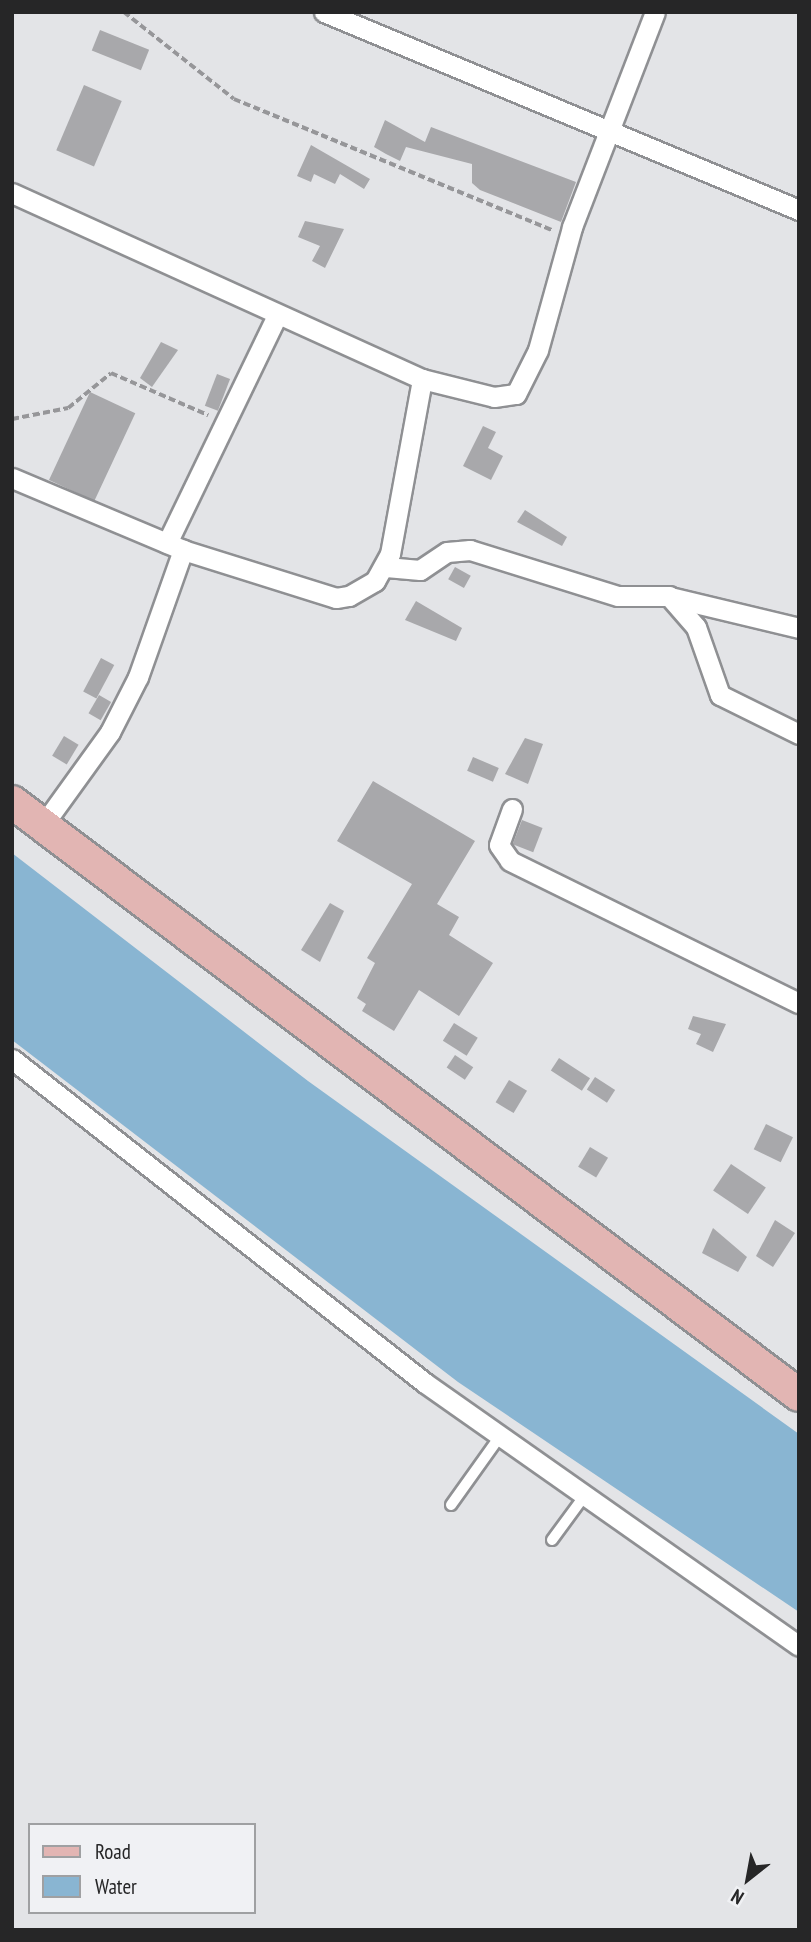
<!DOCTYPE html>
<html>
<head>
<meta charset="utf-8">
<style>
  body { margin:0 }
  #map { position:relative; width:811px; height:1942px; overflow:hidden; background:#e3e4e7; font-family:"PT Sans Narrow",sans-serif }
  div>[style] { position:absolute }
  [style*='--x'] { left:calc(var(--x)*1px); top:calc(var(--y)*1px); width:calc(var(--w)*1px); rotate:calc(var(--a)*1deg) }
  .water>* { inset:0; background:#89b5d2 }
  .building>* { inset:0; background:#a8a8ab; transform-origin:0 0 }
  .path>* { height:3.5px; margin-top:-1.75px; transform-origin:0; background:repeating-linear-gradient(90deg,#969699 0 7px,transparent 0 10.5px) }
  .roads { filter:drop-shadow(2px 0 #8f9093) drop-shadow(-2px 0 #8f9093) drop-shadow(0 2px #8f9093) drop-shadow(0 -2px #8f9093) }
  .lane>* { height:10px; margin:-5px; padding:0 5px; transform-origin:5px; border-radius:5px; background:#fff }
  .street>* { height:19px; margin:-9.5px; padding:0 9.5px; transform-origin:9.5px; border-radius:9.5px; background:#fff }
  .primary>* { height:32px; margin:-16px; padding:0 16px; transform-origin:16px; border-radius:16px; background:#e2b5b3 }
  span { translate:-50% -50%; white-space:nowrap; text-align:center; line-height:1.15; -webkit-text-stroke:6px #f0f1f4; paint-order:stroke }
  .frame { position:absolute; inset:0; border:14px solid #262627; pointer-events:none }
  .legend { position:absolute; left:28px; top:1823px; width:228px; height:91px; box-sizing:border-box; background:#f0f1f4; border:2px solid #9fa0a2; margin:0; padding:9px 12px; list-style:none; font-size:21px; color:#262627 }
  .legend li { display:flex; align-items:center; gap:14px; height:35px }
  .legend b { width:35px; border:2px solid #9fa0a2 }
  .north { position:absolute; left:713px; top:1844px; width:70px; height:70px; -webkit-text-stroke:5px #f0f1f4; paint-order:stroke; rotate:211deg; font-size:19px; font-weight:700; line-height:28px; text-align:center; color:#262627 }
  .north::after { content:''; display:block; margin:auto; width:24px; height:32px; background:#262627; clip-path:polygon(50% 0,100% 100%,50% 72%,0 100%) }
</style>
</head>
<body>
<div id="map">
  <div class="water">
    <i style="clip-path:polygon(12px 853px,308px 1081px,799px 1434px,799px 1612px,458px 1382px,12px 1040px)"></i>
  </div>
  <div class="building">
    <i style="left:100px;top:30px;width:53px;height:22px;rotate:22deg"></i>
    <i style="left:84px;top:85px;width:41px;height:71px;rotate:23deg"></i>
    <i style="clip-path:polygon(385px 120px,425px 142px,431px 127px,576px 182px,561px 222px,480px 190px,472px 183px,472px 164px,406px 147px,400px 161px,386px 154px,374px 147px)"></i>
    <i style="clip-path:polygon(311px 145px,370px 179px,364px 189px,340px 174px,335px 184px,314px 174px,311px 182px,297px 176px)"></i>
    <i style="clip-path:polygon(305px 221px,344px 229px,325px 268px,312px 261px,320px 246px,298px 237px)"></i>
    <i style="clip-path:polygon(161px 342px,178px 350px,152px 387px,140px 378px)"></i>
    <i style="left:217px;top:374px;width:14px;height:34px;rotate:21deg"></i>
    <i style="left:90px;top:392px;width:50px;height:97px;rotate:25deg"></i>
    <i style="clip-path:polygon(483px 426px,496px 432px,488px 448px,503px 456px,491px 480px,463px 466px)"></i>
    <i style="clip-path:polygon(525px 510px,567px 537px,562px 546px,517px 522px)"></i>
    <i style="left:455px;top:567px;width:18px;height:14px;rotate:29deg"></i>
    <i style="clip-path:polygon(416px 601px,462px 628px,456px 641px,405px 620px)"></i>
    <i style="left:101px;top:658px;width:15px;height:38px;rotate:28deg"></i>
    <i style="left:99px;top:695px;width:14px;height:21px;rotate:30deg"></i>
    <i style="left:64px;top:736px;width:17px;height:23px;rotate:31deg"></i>
    <i style="clip-path:polygon(525px 738px,543px 744px,528px 784px,505px 774px)"></i>
    <i style="left:473px;top:757px;width:28px;height:15px;rotate:23deg"></i>
    <i style="clip-path:polygon(373px 781px,475px 841px,437px 904px,459px 917px,449px 935px,493px 963px,459px 1016px,419px 990px,394px 1031px,362px 1011px,366px 1004px,357px 998px,375px 963px,367px 958px,412px 884px,337px 841px)"></i>
    <i style="left:522px;top:820px;width:22px;height:26px;rotate:21deg"></i>
    <i style="clip-path:polygon(330px 903px,344px 911px,320px 962px,301px 950px)"></i>
    <i style="clip-path:polygon(693px 1016px,726px 1024px,713px 1052px,696px 1044px,701px 1034px,688px 1029px)"></i>
    <i style="left:454px;top:1023px;width:28px;height:21px;rotate:32deg"></i>
    <i style="left:455px;top:1055px;width:22px;height:15px;rotate:34deg"></i>
    <i style="left:559px;top:1058px;width:37px;height:15px;rotate:33deg"></i>
    <i style="left:595px;top:1077px;width:24px;height:15px;rotate:33deg"></i>
    <i style="left:509px;top:1080px;width:21px;height:26px;rotate:31deg"></i>
    <i style="left:766px;top:1124px;width:30px;height:28px;rotate:26deg"></i>
    <i style="left:590px;top:1147px;width:21px;height:23px;rotate:31deg"></i>
    <i style="left:731px;top:1164px;width:42px;height:32px;rotate:34deg"></i>
    <i style="clip-path:polygon(775px 1220px,795px 1233px,773px 1267px,756px 1256px)"></i>
    <i style="clip-path:polygon(713px 1228px,747px 1257px,738px 1272px,702px 1253px)"></i>
  </div>
  <div class="path">
    <i style="--x:124;--y:12;--w:140;--a:38.3"></i>
    <i style="--x:234;--y:99;--w:346;--a:22.4"></i>
    <i style="--x:12;--y:419;--w:57;--a:-11.1"></i>
    <i style="--x:68;--y:408;--w:55;--a:-39.1"></i>
    <i style="--x:111;--y:373;--w:106;--a:23.4"></i>
  </div>
  <div class="roads">
    <div class="lane">
      <i style="--x:451;--y:1505;--w:86;--a:-54.5"></i>
      <i style="--x:552;--y:1540;--w:56;--a:-53.7"></i>
    </div>
    <div class="street">
      <i style="--x:324;--y:12;--w:515;--a:22.63"></i>
      <i style="--x:12;--y:193;--w:450;--a:24.4"></i>
      <i style="--x:422;--y:379;--w:74;--a:14"></i>
      <i style="--x:494;--y:397;--w:22;--a:-8"></i>
      <i style="--x:516;--y:394;--w:49;--a:-63.4"></i>
      <i style="--x:538;--y:350;--w:128;--a:-74.5"></i>
      <i style="--x:572;--y:227;--w:230;--a:-68.9"></i>
      <i style="--x:12;--y:478;--w:186;--a:22.8"></i>
      <i style="--x:183;--y:550;--w:160;--a:17.4"></i>
      <i style="--x:336;--y:598;--w:13;--a:-9"></i>
      <i style="--x:349;--y:596;--w:30;--a:-30"></i>
      <i style="--x:375;--y:581;--w:31;--a:-61"></i>
      <i style="--x:390;--y:554;--w:178;--a:-79.6"></i>
      <i style="--x:167;--y:543;--w:253;--a:-64.2"></i>
      <i style="--x:386;--y:567;--w:34;--a:5"></i>
      <i style="--x:420;--y:570;--w:32;--a:-34"></i>
      <i style="--x:447;--y:552;--w:23;--a:-5"></i>
      <i style="--x:470;--y:550;--w:155;--a:17.3"></i>
      <i style="--x:618;--y:596;--w:51;--a:0"></i>
      <i style="--x:669;--y:596;--w:41;--a:48.9"></i>
      <i style="--x:696;--y:627;--w:72;--a:70.6"></i>
      <i style="--x:720;--y:695;--w:88;--a:26.3"></i>
      <i style="--x:670;--y:597;--w:133;--a:13.5"></i>
      <i style="--x:512;--y:809;--w:38;--a:110"></i>
      <i style="--x:499;--y:845;--w:19;--a:55"></i>
      <i style="--x:510;--y:861;--w:322;--a:26.2"></i>
      <i style="--x:43;--y:825;--w:115;--a:-54.2"></i>
      <i style="--x:110;--y:732;--w:62;--a:-63"></i>
      <i style="--x:138;--y:677;--w:135;--a:-70.5"></i>
      <i style="--x:12;--y:1059;--w:525;--a:38.11"></i>
      <i style="--x:425;--y:1383;--w:457;--a:35.1"></i>
    </div>
    <div class="primary">
      <i style="--x:12;--y:802;--w:985;--a:37"></i>
    </div>
  </div>
  <div class="frame"></div>
  <ul class="legend">
  <li><b style="height:9px;background:#e2b5b3"></b>Road</li>
  <li><b style="height:19px;background:#89b5d2"></b>Water</li>
  </ul>
  <div class="north">N</div>
</div>
</body>
</html>
